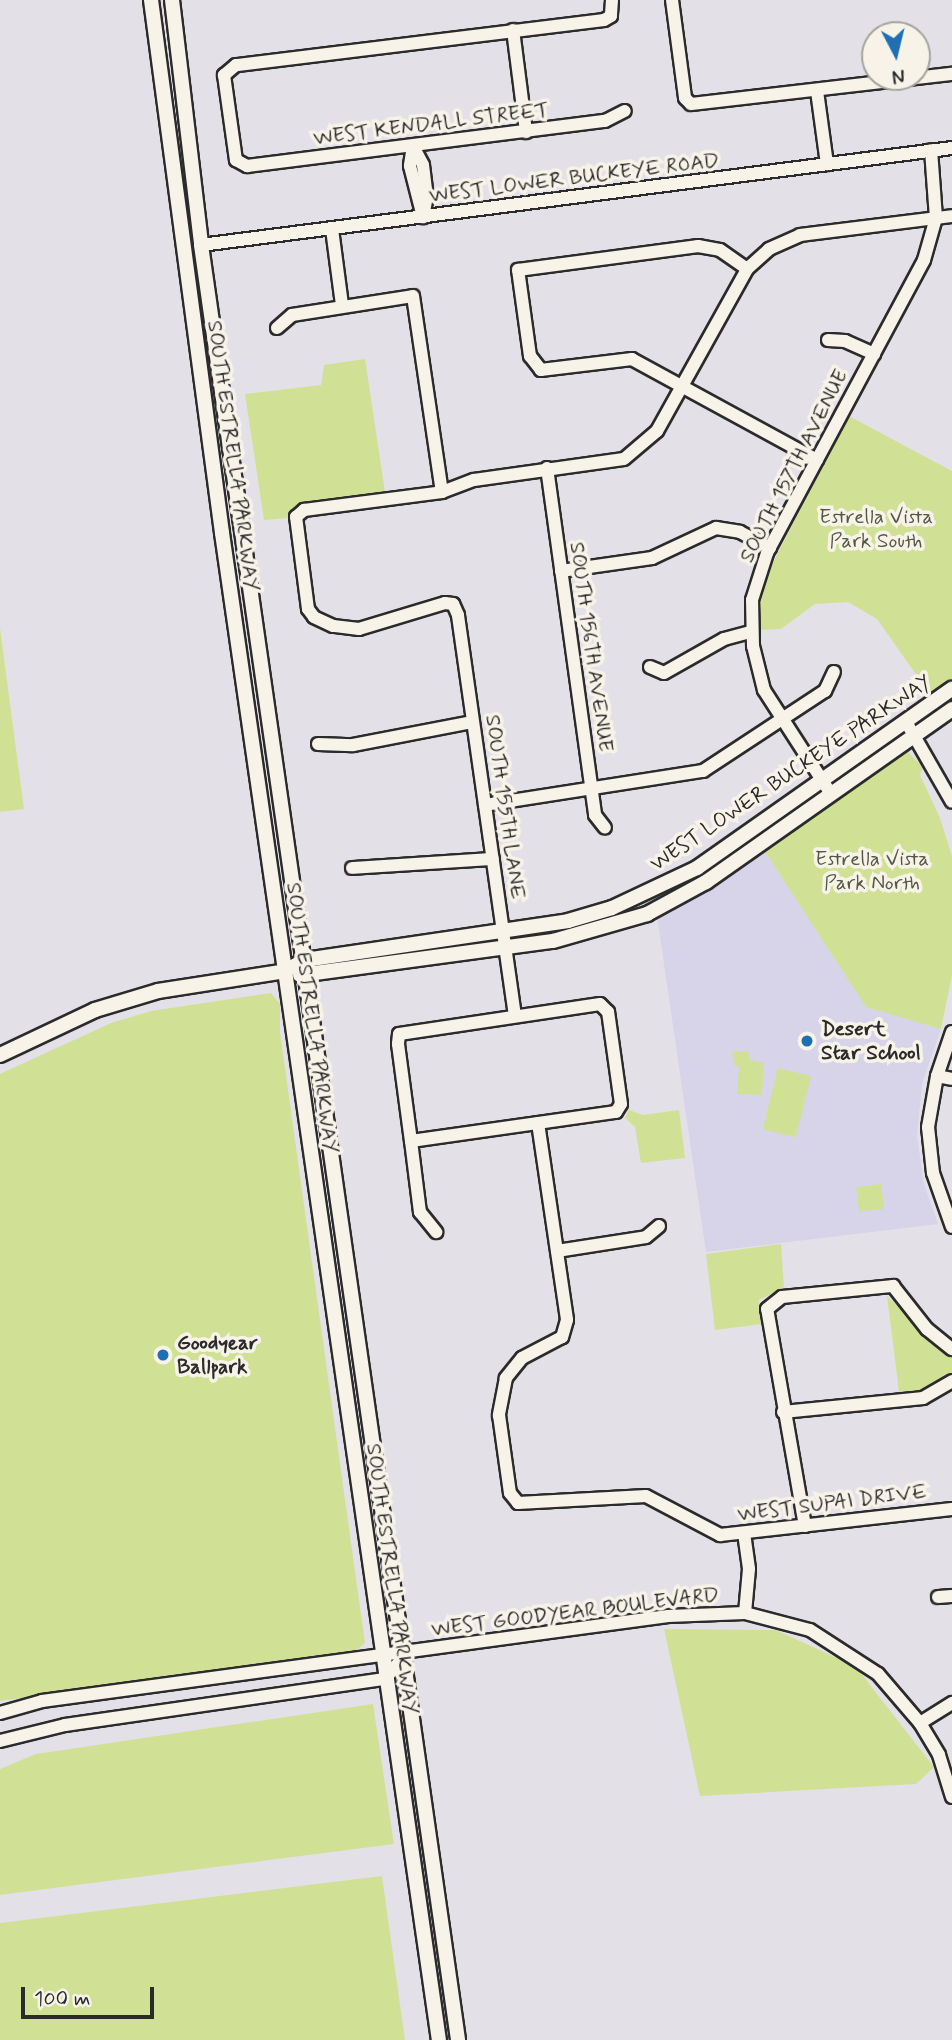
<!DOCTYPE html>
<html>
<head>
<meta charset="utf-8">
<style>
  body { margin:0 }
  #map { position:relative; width:952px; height:2040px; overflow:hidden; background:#e4e0e8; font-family:Mynerve,sans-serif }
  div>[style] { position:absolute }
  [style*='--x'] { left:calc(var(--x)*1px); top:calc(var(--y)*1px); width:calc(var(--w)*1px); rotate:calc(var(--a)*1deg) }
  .built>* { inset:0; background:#d7d3e8 }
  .green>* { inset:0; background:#d0e195; transform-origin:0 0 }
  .roads { filter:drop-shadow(2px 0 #2b2b2b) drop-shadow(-2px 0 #2b2b2b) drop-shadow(0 2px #2b2b2b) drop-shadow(0 -2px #2b2b2b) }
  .minor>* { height:12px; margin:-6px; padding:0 6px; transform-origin:6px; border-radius:6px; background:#f7f3e8 }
  .major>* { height:14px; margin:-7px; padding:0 7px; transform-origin:7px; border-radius:7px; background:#f7f3e8 }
  .dots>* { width:19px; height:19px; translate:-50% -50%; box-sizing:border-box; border:4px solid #f7f3e8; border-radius:50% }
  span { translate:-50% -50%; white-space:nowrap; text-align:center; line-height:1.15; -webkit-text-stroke:7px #f7f3e8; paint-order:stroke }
  .street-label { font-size:21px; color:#2b2b2b }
  .park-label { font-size:21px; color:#545846 }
  .poi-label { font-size:21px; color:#2b2b2b; font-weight:700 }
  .left { translate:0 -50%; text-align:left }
  .north { position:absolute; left:861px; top:21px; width:70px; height:70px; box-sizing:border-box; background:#f7f3e8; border:2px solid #a5a39c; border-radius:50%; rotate:173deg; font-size:19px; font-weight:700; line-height:28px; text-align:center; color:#2b2b2b }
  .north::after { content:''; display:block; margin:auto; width:24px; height:32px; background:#1f6fb2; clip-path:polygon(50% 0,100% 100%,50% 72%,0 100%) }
  .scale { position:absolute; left:21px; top:1987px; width:133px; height:32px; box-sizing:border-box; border:4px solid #2b2b2b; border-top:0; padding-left:9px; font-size:21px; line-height:24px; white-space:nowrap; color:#2b2b2b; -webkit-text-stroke:5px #f7f3e8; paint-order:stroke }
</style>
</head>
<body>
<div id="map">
  <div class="built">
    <i style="clip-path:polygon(764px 850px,866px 1006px,941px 1029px,922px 1084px,917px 1136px,924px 1184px,938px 1224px,706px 1252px,657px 916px)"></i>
  </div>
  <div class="green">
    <i style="clip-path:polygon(365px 359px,385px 492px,302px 503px,288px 518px,264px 520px,245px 394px,321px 385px,324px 365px)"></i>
    <i style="clip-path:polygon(849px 416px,952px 471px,952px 683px,932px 697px,877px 619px,848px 602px,815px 604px,781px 629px,759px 630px,760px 603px,770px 568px)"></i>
    <i style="clip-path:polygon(0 628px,24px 809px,0 812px)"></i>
    <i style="clip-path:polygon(906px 750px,923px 767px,920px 775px,940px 818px,952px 856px,952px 975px,941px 1029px,866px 1007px,764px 850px)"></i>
    <i style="clip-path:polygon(271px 993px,280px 1004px,280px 1032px,365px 1643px,354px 1652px,0 1701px,0 1074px,111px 1023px,151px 1011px)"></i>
    <i style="clip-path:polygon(748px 1051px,750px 1060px,764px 1063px,762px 1095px,737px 1094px,739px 1066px,734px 1065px,732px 1052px)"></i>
    <i style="left:778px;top:1068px;width:34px;height:63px;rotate:14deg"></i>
    <i style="clip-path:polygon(629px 1110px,643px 1115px,679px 1110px,685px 1158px,641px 1163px,635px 1127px,625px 1118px)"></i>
    <i style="left:881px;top:1184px;width:25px;height:25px;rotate:83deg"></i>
    <i style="clip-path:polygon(781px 1244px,784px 1287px,759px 1300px,762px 1324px,715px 1330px,706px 1254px)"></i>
    <i style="clip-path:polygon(887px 1296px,952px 1358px,952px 1376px,930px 1389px,899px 1392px)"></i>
    <i style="clip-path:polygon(664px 1629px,776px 1630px,856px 1667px,934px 1767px,916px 1784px,700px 1796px)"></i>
    <i style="clip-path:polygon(373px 1704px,394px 1844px,0 1895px,0 1769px,36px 1754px)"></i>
    <i style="clip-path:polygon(382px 1876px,405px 2040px,0 2040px,0 1923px)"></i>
  </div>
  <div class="roads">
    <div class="minor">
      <i style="--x:612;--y:0;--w:16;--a:94"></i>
      <i style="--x:611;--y:16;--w:8;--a:150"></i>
      <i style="--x:604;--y:20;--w:371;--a:173"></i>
      <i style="--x:236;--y:65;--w:16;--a:140"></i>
      <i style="--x:224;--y:75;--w:86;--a:82"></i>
      <i style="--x:236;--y:160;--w:13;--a:29"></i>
      <i style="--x:247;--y:166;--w:361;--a:-7.2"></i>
      <i style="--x:605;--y:121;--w:22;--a:-27"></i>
      <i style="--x:672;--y:0;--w:99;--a:82.4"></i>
      <i style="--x:685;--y:98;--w:8;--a:45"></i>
      <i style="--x:691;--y:104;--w:263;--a:-6.6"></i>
      <i style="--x:513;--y:30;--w:103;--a:82.7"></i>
      <i style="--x:817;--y:91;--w:74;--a:82.2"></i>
      <i style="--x:413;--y:146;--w:21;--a:62"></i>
      <i style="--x:423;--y:165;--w:31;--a:83"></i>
      <i style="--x:427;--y:196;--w:21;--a:101"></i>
      <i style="--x:413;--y:146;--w:20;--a:99"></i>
      <i style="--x:410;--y:166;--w:53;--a:75.7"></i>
      <i style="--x:332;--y:229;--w:77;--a:82.5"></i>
      <i style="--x:201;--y:245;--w:757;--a:-7.36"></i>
      <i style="--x:277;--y:328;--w:20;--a:-41"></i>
      <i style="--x:292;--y:315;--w:122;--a:-8.9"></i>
      <i style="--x:413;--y:296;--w:198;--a:81.6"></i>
      <i style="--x:828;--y:340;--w:17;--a:3"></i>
      <i style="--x:845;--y:341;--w:32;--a:24"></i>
      <i style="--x:817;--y:460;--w:211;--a:-151.4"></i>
      <i style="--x:632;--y:359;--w:92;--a:173.1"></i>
      <i style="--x:541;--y:370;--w:18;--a:-128"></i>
      <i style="--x:530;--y:356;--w:87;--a:-97.9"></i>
      <i style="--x:518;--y:270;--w:182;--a:-7.6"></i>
      <i style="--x:698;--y:246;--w:22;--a:10"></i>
      <i style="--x:720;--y:250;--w:33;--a:35"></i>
      <i style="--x:747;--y:269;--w:30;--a:-42"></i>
      <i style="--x:769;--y:249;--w:34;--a:-24"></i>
      <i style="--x:800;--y:235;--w:153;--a:-7.1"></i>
      <i style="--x:547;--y:468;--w:350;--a:82.1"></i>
      <i style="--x:595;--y:815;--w:16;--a:52"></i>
      <i style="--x:561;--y:571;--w:92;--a:-8.1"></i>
      <i style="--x:652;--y:558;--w:71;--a:-25.1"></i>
      <i style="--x:716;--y:528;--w:24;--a:9"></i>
      <i style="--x:740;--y:532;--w:34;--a:28"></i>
      <i style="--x:650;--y:667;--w:15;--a:23"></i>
      <i style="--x:664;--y:673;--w:69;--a:-29.5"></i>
      <i style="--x:724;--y:639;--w:28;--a:-15"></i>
      <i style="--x:909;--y:727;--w:86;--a:60.2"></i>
      <i style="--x:318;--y:744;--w:35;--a:2"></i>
      <i style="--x:353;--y:745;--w:122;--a:-10.9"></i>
      <i style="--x:831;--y:794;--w:124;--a:-122.8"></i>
      <i style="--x:764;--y:690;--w:45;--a:-104"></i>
      <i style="--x:753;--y:646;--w:46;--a:-91.2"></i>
      <i style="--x:752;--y:600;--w:49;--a:-72.3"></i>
      <i style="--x:767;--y:553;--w:332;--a:-61.8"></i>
      <i style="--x:924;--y:260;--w:44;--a:-74.1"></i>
      <i style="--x:936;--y:218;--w:68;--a:-94.2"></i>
      <i style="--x:485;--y:805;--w:221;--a:-8.9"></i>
      <i style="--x:703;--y:771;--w:146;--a:-33.3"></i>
      <i style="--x:825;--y:691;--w:21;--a:-65"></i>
      <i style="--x:352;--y:868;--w:141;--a:-3.7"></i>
      <i style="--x:515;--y:1016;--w:405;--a:-98.1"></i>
      <i style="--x:458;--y:615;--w:12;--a:-114"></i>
      <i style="--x:453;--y:604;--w:8;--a:-173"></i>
      <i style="--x:445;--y:603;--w:90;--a:163.2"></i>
      <i style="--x:359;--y:629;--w:26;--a:-173"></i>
      <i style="--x:333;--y:626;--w:21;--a:-155"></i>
      <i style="--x:314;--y:617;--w:10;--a:-127"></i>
      <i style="--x:308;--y:609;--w:93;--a:-97.4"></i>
      <i style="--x:296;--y:517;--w:11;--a:-41"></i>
      <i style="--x:304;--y:510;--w:139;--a:-7.4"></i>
      <i style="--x:442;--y:492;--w:34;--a:-21"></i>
      <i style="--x:474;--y:480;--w:151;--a:-8"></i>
      <i style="--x:624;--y:459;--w:43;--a:-40.3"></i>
      <i style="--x:657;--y:431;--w:185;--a:-60.9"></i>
      <i style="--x:952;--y:1032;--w:46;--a:108.8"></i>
      <i style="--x:937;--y:1076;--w:52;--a:100"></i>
      <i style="--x:928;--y:1127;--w:46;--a:83.8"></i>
      <i style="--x:933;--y:1173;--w:57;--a:70.6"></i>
      <i style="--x:937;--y:1076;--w:15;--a:11"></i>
      <i style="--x:538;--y:1123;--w:199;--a:81.6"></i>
      <i style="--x:567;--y:1320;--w:18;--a:106"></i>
      <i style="--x:562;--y:1337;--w:45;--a:152.3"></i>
      <i style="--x:522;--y:1358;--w:26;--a:129"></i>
      <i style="--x:506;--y:1378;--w:38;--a:101"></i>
      <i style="--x:499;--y:1415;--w:79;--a:82"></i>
      <i style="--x:510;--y:1493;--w:13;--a:51"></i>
      <i style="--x:518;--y:1503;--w:128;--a:-3.1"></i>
      <i style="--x:646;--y:1496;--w:84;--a:27.8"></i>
      <i style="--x:720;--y:1535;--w:233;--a:-6.4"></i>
      <i style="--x:411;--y:1141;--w:207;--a:-8.1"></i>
      <i style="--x:616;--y:1112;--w:9;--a:-58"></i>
      <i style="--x:621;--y:1104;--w:93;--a:-98"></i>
      <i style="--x:608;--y:1012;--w:11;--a:-135"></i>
      <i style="--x:600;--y:1004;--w:203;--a:171.5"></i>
      <i style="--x:399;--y:1034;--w:10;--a:96"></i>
      <i style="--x:398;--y:1044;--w:98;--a:82.4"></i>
      <i style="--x:411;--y:1141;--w:72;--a:82.8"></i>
      <i style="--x:420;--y:1212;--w:26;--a:51"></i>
      <i style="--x:557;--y:1251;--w:90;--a:-8.9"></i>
      <i style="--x:646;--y:1237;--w:17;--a:-40"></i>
      <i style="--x:783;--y:1412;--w:141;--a:-5.7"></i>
      <i style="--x:923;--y:1398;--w:34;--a:-30"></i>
      <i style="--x:805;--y:1526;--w:220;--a:-99.9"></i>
      <i style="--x:767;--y:1309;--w:19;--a:-39"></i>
      <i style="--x:782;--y:1297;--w:112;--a:-5.7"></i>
      <i style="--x:893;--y:1286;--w:55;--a:51.7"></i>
      <i style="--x:927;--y:1329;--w:32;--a:39"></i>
      <i style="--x:744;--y:1533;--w:36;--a:82"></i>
      <i style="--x:749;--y:1569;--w:44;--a:95.2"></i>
      <i style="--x:938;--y:1597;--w:14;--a:-4"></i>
      <i style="--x:0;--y:1713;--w:44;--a:-15.9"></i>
      <i style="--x:42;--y:1701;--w:632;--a:-7.73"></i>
      <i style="--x:668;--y:1616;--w:77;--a:-2.2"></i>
      <i style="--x:745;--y:1613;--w:67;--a:14.7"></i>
      <i style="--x:810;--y:1630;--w:81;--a:32.9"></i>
      <i style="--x:878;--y:1674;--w:65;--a:49.4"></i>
      <i style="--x:920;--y:1723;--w:37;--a:59"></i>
      <i style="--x:939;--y:1755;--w:44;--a:72.8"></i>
      <i style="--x:920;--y:1723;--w:38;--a:-32"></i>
      <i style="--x:0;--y:1741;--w:67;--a:-13.8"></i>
      <i style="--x:65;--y:1725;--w:323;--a:-8.2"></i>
      <i style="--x:385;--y:1679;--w:33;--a:-50"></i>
    </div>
    <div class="major">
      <i style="--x:151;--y:0;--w:538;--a:82.41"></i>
      <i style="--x:222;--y:533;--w:1523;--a:81.81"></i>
      <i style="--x:172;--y:0;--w:247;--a:83.2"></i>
      <i style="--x:201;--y:245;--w:1813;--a:81.85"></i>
      <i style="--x:300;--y:975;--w:255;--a:-7.7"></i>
      <i style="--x:553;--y:941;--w:98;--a:-16"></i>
      <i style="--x:647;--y:914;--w:67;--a:-28.5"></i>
      <i style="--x:706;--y:882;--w:301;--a:-35.1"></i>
      <i style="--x:0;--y:1055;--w:105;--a:-25.3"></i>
      <i style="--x:95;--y:1010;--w:66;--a:-16.8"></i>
      <i style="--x:158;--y:991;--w:129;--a:-8.9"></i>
      <i style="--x:285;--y:971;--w:23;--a:-29"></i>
      <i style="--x:305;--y:960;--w:266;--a:-8.4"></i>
      <i style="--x:568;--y:921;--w:46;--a:-16.5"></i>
      <i style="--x:612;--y:908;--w:94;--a:-25.2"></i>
      <i style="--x:697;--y:868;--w:312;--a:-35.1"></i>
    </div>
  </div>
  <div class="dots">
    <i style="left:807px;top:1041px;background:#1f6fb2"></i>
    <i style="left:163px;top:1355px;background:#1f6fb2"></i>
  </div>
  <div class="street-label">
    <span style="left:431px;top:124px;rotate:-7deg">WEST KENDALL STREET</span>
    <span style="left:574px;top:178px;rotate:-7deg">WEST LOWER BUCKEYE ROAD</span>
    <span style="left:233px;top:456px;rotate:82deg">SOUTH ESTRELLA PARKWAY</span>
    <span style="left:794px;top:466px;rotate:-63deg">SOUTH 157TH AVENUE</span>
    <span style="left:591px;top:647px;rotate:82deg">SOUTH 156TH AVENUE</span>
    <span style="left:791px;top:773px;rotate:-34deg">WEST LOWER BUCKEYE PARKWAY</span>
    <span style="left:505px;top:807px;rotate:82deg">SOUTH 155TH LANE</span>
    <span style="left:312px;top:1018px;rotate:82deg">SOUTH ESTRELLA PARKWAY</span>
    <span style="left:832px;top:1503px;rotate:-7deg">WEST SUPAI DRIVE</span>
    <span style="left:392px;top:1579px;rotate:82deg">SOUTH ESTRELLA PARKWAY</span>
    <span style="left:575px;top:1612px;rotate:-7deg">WEST GOODYEAR BOULEVARD</span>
  </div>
  <div class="park-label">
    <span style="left:876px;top:529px">Estrella Vista<br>Park South</span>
    <span style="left:872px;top:871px">Estrella Vista<br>Park North</span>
  </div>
  <div class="poi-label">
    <span class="left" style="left:821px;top:1041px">Desert<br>Star School</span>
    <span class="left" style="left:177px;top:1355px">Goodyear<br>Ballpark</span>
  </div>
  <div class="north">N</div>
  <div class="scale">100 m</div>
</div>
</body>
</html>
